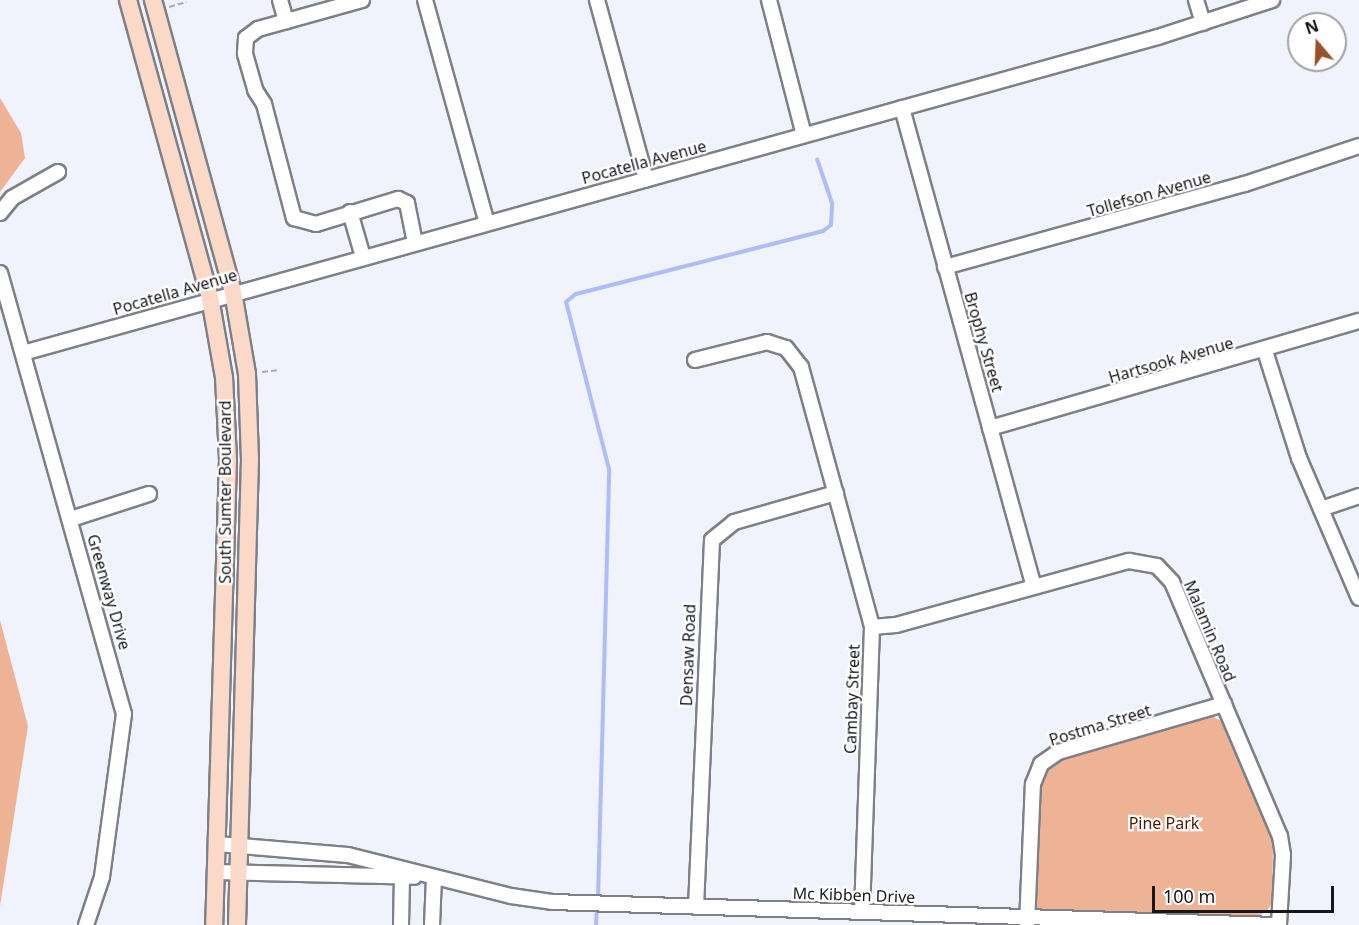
<!DOCTYPE html>
<html>
<head>
<meta charset="utf-8">
<style>
  body { margin:0 }
  #map { position:relative; width:1359px; height:925px; overflow:hidden; background:#f0f3fb; font-family:"Noto Sans",sans-serif }
  div>[style] { position:absolute }
  [style*='--x'] { left:calc(var(--x)*1px); top:calc(var(--y)*1px); width:calc(var(--w)*1px); rotate:calc(var(--a)*1deg) }
  .green>* { inset:0; background:#eeb395 }
  .stream>* { height:4px; margin:-2px; padding:0 2px; transform-origin:2px; border-radius:2px; background:#aebcf8 }
  .path>* { height:2px; margin-top:-1px; transform-origin:0; background:repeating-linear-gradient(90deg,#abadb4 0 6px,transparent 0 9px) }
  .roads { filter:drop-shadow(2px 0 #7e8087) drop-shadow(-2px 0 #7e8087) drop-shadow(0 2px #7e8087) drop-shadow(0 -2px #7e8087) }
  .minor>* { height:14px; margin:-7px; padding:0 7px; transform-origin:7px; border-radius:7px; background:#fff }
  .major>* { height:16px; margin:-8px; padding:0 8px; transform-origin:8px; border-radius:8px; background:#fad9c8 }
  span { translate:-50% -50%; white-space:nowrap; text-align:center; line-height:1.15; -webkit-text-stroke:4.5px #fff; paint-order:stroke }
  .street-label { font-size:16px; color:#16171a }
  .park-label { font-size:16px; color:#4a1b00 }
  .north { position:absolute; left:1287px; top:12px; width:60px; height:60px; box-sizing:border-box; background:#fff; border:2px solid #a2a2a3; border-radius:50%; rotate:341deg; font-size:16px; font-weight:700; line-height:24px; text-align:center; color:#16171a }
  .north::after { content:''; display:block; margin:auto; width:21px; height:27px; background:#985229; clip-path:polygon(50% 0,100% 100%,50% 72%,0 100%) }
  .scale { position:absolute; left:1152px; top:886px; width:182px; height:27px; box-sizing:border-box; border:3px solid #16171a; border-top:0; padding-left:8px; font-size:18px; line-height:21px; white-space:nowrap; color:#16171a; -webkit-text-stroke:4px #fff; paint-order:stroke }
</style>
</head>
<body>
<div id="map">
  <div class="green">
    <i style="clip-path:polygon(0 98px,21px 133px,25px 158px,0 192px)"></i>
    <i style="clip-path:polygon(0 620px,28px 726px,0 906px)"></i>
    <i style="clip-path:polygon(1212px 716px,1221px 721px,1273px 843px,1272px 904px,1266px 912px,1257px 916px,1032px 913px,1039px 782px,1046px 765px,1055px 758px)"></i>
  </div>
  <div class="stream">
    <i style="--x:598;--y:899;--w:430;--a:-88.5"></i>
    <i style="--x:609;--y:469;--w:172;--a:-104.4"></i>
    <i style="--x:566;--y:302;--w:13;--a:-39"></i>
    <i style="--x:576;--y:294;--w:255;--a:-14.3"></i>
    <i style="--x:823;--y:231;--w:10;--a:-37"></i>
    <i style="--x:831;--y:225;--w:22;--a:-87"></i>
    <i style="--x:832;--y:203;--w:46;--a:-108.8"></i>
    <i style="--x:596;--y:925;--w:18;--a:-87"></i>
  </div>
  <div class="path">
    <i style="--x:169;--y:7;--w:18;--a:-16"></i>
    <i style="--x:262;--y:372;--w:18;--a:-6"></i>
  </div>
  <div class="roads">
    <div class="minor">
      <i style="--x:280;--y:0;--w:22;--a:74"></i>
      <i style="--x:362;--y:0;--w:108;--a:164.4"></i>
      <i style="--x:258;--y:29;--w:15;--a:143"></i>
      <i style="--x:246;--y:38;--w:16;--a:94"></i>
      <i style="--x:245;--y:54;--w:37;--a:74"></i>
      <i style="--x:255;--y:90;--w:17;--a:57"></i>
      <i style="--x:264;--y:104;--w:118;--a:75.3"></i>
      <i style="--x:294;--y:218;--w:23;--a:15"></i>
      <i style="--x:316;--y:224;--w:86;--a:-17"></i>
      <i style="--x:398;--y:199;--w:10;--a:24"></i>
      <i style="--x:407;--y:203;--w:41;--a:78.7"></i>
      <i style="--x:425;--y:0;--w:231;--a:74.5"></i>
      <i style="--x:597;--y:0;--w:186;--a:74.7"></i>
      <i style="--x:769;--y:0;--w:139;--a:75.5"></i>
      <i style="--x:1196;--y:0;--w:24;--a:73"></i>
      <i style="--x:902;--y:108;--w:496;--a:74.6"></i>
      <i style="--x:350;--y:212;--w:47;--a:73.9"></i>
      <i style="--x:0;--y:213;--w:19;--a:-51"></i>
      <i style="--x:12;--y:198;--w:53;--a:-29.5"></i>
      <i style="--x:945;--y:267;--w:311;--a:-15.5"></i>
      <i style="--x:1245;--y:184;--w:120;--a:-18.4"></i>
      <i style="--x:0;--y:273;--w:458;--a:74.3"></i>
      <i style="--x:124;--y:714;--w:164;--a:97.7"></i>
      <i style="--x:102;--y:877;--w:51;--a:108.4"></i>
      <i style="--x:1265;--y:351;--w:112;--a:72.4"></i>
      <i style="--x:1299;--y:458;--w:152;--a:66.8"></i>
      <i style="--x:23;--y:353;--w:1178;--a:-15.56"></i>
      <i style="--x:1158;--y:37;--w:120;--a:-18"></i>
      <i style="--x:695;--y:360;--w:74;--a:-14"></i>
      <i style="--x:767;--y:342;--w:20;--a:18"></i>
      <i style="--x:786;--y:348;--w:24;--a:52"></i>
      <i style="--x:801;--y:367;--w:270;--a:74.7"></i>
      <i style="--x:872;--y:627;--w:285;--a:92"></i>
      <i style="--x:990;--y:428;--w:384;--a:-16.2"></i>
      <i style="--x:1321;--y:509;--w:40;--a:-18.9"></i>
      <i style="--x:71;--y:519;--w:82;--a:-17.8"></i>
      <i style="--x:872;--y:627;--w:24;--a:-5"></i>
      <i style="--x:896;--y:625;--w:242;--a:-15.4"></i>
      <i style="--x:1129;--y:561;--w:28;--a:10"></i>
      <i style="--x:1157;--y:566;--w:22;--a:47"></i>
      <i style="--x:1172;--y:582;--w:276;--a:67"></i>
      <i style="--x:1280;--y:836;--w:19;--a:81"></i>
      <i style="--x:1283;--y:855;--w:70;--a:93.3"></i>
      <i style="--x:217;--y:844;--w:131;--a:4.8"></i>
      <i style="--x:348;--y:855;--w:168;--a:14.1"></i>
      <i style="--x:511;--y:896;--w:41;--a:8.3"></i>
      <i style="--x:552;--y:902;--w:725;--a:1.82"></i>
      <i style="--x:216;--y:872;--w:198;--a:1.4"></i>
      <i style="--x:696;--y:907;--w:367;--a:-87.5"></i>
      <i style="--x:712;--y:540;--w:28;--a:-39"></i>
      <i style="--x:734;--y:522;--w:106;--a:-15.9"></i>
      <i style="--x:401;--y:925;--w:48;--a:-88.8"></i>
      <i style="--x:432;--y:925;--w:48;--a:-87.6"></i>
      <i style="--x:1027;--y:925;--w:141;--a:-87.6"></i>
      <i style="--x:1033;--y:784;--w:22;--a:-68"></i>
      <i style="--x:1041;--y:764;--w:21;--a:-35"></i>
      <i style="--x:1058;--y:752;--w:173;--a:-16.1"></i>
    </div>
    <div class="major">
      <i style="--x:128;--y:0;--w:309;--a:74.6"></i>
      <i style="--x:210;--y:298;--w:80;--a:80"></i>
      <i style="--x:224;--y:377;--w:83;--a:87.2"></i>
      <i style="--x:228;--y:460;--w:465;--a:91.7"></i>
      <i style="--x:153;--y:0;--w:303;--a:74.7"></i>
      <i style="--x:233;--y:292;--w:83;--a:80.3"></i>
      <i style="--x:247;--y:374;--w:85;--a:88"></i>
      <i style="--x:250;--y:459;--w:466;--a:91.6"></i>
    </div>
  </div>
  <div class="street-label">
    <span style="left:644px;top:162px;rotate:-15deg">Pocatella Avenue</span>
    <span style="left:1149px;top:194px;rotate:-16deg">Tollefson Avenue</span>
    <span style="left:175px;top:292px;rotate:-16deg">Pocatella Avenue</span>
    <span style="left:984px;top:342px;rotate:74deg">Brophy Street</span>
    <span style="left:1171px;top:360px;rotate:-16deg">Hartsook Avenue</span>
    <span style="left:225px;top:492px;rotate:-90deg">South Sumter Boulevard</span>
    <span style="left:109px;top:592px;rotate:74deg">Greenway Drive</span>
    <span style="left:1210px;top:631px;rotate:67deg">Malamin Road</span>
    <span style="left:688px;top:655px;rotate:-88deg">Densaw Road</span>
    <span style="left:852px;top:699px;rotate:-88deg">Cambay Street</span>
    <span style="left:1100px;top:725px;rotate:-17deg">Postma Street</span>
    <span style="left:854px;top:895px;rotate:2deg">Mc Kibben Drive</span>
  </div>
  <div class="park-label">
    <span style="left:1164px;top:823px">Pine Park</span>
  </div>
  <div class="north">N</div>
  <div class="scale">100 m</div>
</div>
</body>
</html>
